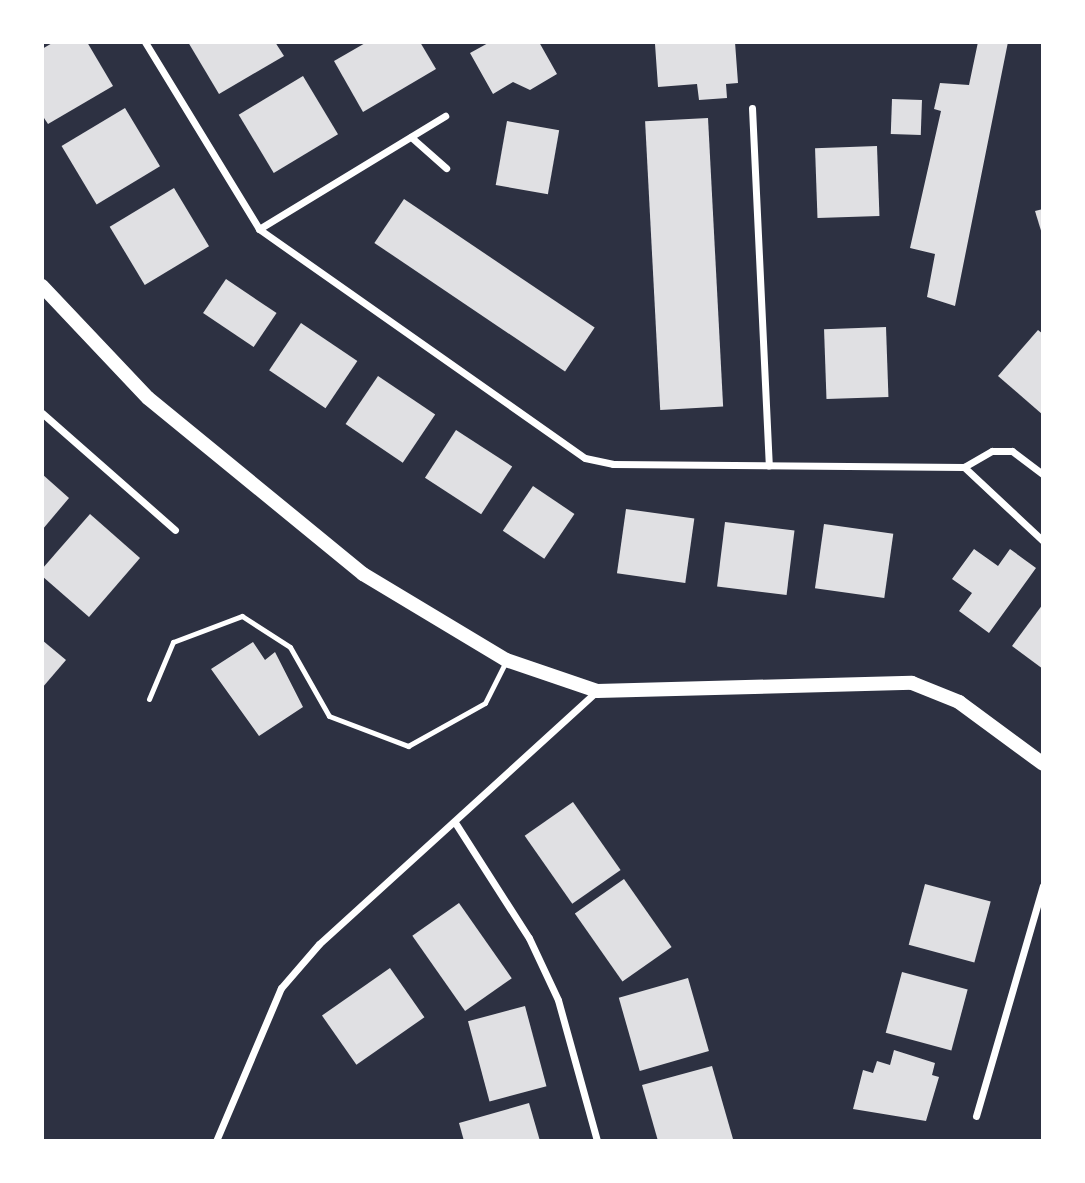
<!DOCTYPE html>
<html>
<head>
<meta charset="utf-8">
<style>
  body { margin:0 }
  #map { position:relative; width:1085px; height:1183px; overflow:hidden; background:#2d3142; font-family:Signika,sans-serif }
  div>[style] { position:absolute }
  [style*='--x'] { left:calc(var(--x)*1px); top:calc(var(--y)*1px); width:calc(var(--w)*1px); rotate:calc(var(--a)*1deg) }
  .building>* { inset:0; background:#e0e0e3; transform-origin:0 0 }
  .service>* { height:5px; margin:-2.5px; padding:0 2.5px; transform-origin:2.5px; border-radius:2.5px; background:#fff }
  .minor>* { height:7px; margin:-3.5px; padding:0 3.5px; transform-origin:3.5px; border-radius:3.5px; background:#fff }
  .secondary>* { height:14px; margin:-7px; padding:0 7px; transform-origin:7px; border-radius:7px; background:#fff }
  span { translate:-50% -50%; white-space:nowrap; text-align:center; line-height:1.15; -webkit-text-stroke:6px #fff; paint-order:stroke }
  .frame { position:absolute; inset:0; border:44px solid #fff; pointer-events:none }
</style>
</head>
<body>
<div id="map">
  <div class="building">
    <i style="clip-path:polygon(54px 42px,87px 42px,113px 86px,48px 124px,42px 115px,42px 49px)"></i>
    <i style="clip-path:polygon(188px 42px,275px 42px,284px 56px,219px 94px)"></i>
    <i style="clip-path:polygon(367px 42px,420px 42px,436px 69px,363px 112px,334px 61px)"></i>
    <i style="clip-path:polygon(490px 42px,539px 42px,557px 74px,530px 90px,513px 82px,493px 94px,470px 53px)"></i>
    <i style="clip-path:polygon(735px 42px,738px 83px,726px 84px,727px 98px,699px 100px,697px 84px,658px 87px,655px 44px)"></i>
    <i style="clip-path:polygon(978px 42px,1008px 42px,955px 306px,927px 297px,935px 254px,910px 248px,941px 111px,934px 109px,940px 83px,969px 85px)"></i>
    <i style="left:303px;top:76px;width:68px;height:75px;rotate:59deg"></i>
    <i style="left:892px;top:99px;width:30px;height:35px;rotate:2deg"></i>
    <i style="left:125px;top:108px;width:68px;height:74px;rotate:59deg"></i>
    <i style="left:708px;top:118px;width:289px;height:63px;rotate:87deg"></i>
    <i style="left:507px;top:121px;width:53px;height:65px;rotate:10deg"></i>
    <i style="left:877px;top:146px;width:70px;height:62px;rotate:88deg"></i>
    <i style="left:174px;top:188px;width:68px;height:75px;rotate:59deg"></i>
    <i style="left:404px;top:199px;width:230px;height:53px;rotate:34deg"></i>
    <i style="clip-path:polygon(1043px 209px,1043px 234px,1042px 234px,1035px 211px)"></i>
    <i style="left:226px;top:279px;width:61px;height:41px;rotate:34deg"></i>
    <i style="left:301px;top:323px;width:68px;height:57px;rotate:34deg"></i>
    <i style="left:886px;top:327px;width:70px;height:62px;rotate:88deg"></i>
    <i style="clip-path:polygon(1038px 330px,1043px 334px,1043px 415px,998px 376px)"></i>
    <i style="left:378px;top:376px;width:69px;height:58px;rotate:34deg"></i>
    <i style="left:456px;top:430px;width:67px;height:57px;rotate:33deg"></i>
    <i style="clip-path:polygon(42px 474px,69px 498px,42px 530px)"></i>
    <i style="left:533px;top:486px;width:50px;height:54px;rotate:34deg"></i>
    <i style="left:626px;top:509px;width:69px;height:65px;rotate:8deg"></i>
    <i style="clip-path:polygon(90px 514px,140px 558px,89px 617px,42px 576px,42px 569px)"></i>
    <i style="left:725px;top:522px;width:70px;height:65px;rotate:7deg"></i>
    <i style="left:824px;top:524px;width:70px;height:65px;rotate:8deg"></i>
    <i style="clip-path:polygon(974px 549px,998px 566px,1010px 549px,1036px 568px,989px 633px,959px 611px,972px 593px,952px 579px)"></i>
    <i style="clip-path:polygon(1043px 604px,1043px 669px,1012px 646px)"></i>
    <i style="clip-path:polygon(42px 640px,66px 660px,42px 688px)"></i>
    <i style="clip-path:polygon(253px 642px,265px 660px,275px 652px,303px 707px,259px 736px,211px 669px)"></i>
    <i style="left:573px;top:802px;width:83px;height:59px;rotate:55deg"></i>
    <i style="left:624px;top:879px;width:83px;height:60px;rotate:55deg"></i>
    <i style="left:925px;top:884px;width:68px;height:63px;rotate:15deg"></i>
    <i style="left:459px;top:903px;width:92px;height:57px;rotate:55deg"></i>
    <i style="left:390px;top:968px;width:60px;height:83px;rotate:55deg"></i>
    <i style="left:902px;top:972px;width:68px;height:63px;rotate:15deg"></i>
    <i style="left:688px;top:978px;width:76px;height:72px;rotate:74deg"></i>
    <i style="left:525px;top:1006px;width:83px;height:59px;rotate:75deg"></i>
    <i style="clip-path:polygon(894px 1050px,935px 1063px,932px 1075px,939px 1077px,926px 1121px,853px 1109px,863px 1070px,873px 1073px,877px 1061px,890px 1065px)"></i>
    <i style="clip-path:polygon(712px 1066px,733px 1139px,658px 1141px,642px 1085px)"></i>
    <i style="clip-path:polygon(529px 1103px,540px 1141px,464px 1141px,459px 1123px)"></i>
  </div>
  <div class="service">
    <i style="--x:149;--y:699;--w:62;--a:-67.2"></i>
    <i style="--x:173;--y:642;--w:74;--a:-20.6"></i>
    <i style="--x:242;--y:616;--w:57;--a:32.9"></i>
    <i style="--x:290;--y:647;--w:79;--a:60.5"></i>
    <i style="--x:329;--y:716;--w:85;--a:20.8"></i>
    <i style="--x:408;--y:746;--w:88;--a:-29.2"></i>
    <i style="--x:485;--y:703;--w:45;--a:-63.4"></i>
  </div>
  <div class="minor">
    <i style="--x:145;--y:42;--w:219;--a:58.6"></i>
    <i style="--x:259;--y:229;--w:398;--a:35.1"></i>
    <i style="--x:585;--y:458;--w:29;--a:12"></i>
    <i style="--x:613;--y:464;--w:351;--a:0.5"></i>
    <i style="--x:964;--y:467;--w:32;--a:-30"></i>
    <i style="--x:992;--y:451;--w:20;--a:0"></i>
    <i style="--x:1012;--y:451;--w:39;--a:37"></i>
    <i style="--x:752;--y:108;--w:358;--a:87.3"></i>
    <i style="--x:411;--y:137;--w:47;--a:41.5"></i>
    <i style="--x:259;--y:229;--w:218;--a:-31.3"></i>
    <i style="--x:42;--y:413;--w:177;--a:41.3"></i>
    <i style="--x:964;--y:467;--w:108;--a:43.1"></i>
    <i style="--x:456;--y:824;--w:135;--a:57.4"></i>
    <i style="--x:529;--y:938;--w:68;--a:64.9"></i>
    <i style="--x:558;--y:1000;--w:146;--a:74.5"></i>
    <i style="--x:976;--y:1116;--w:240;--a:-73.8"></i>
    <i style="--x:216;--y:1141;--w:166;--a:-67"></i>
    <i style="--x:281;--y:988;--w:58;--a:-49.2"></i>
    <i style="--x:319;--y:944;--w:376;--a:-42.3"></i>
  </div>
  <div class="secondary">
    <i style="--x:42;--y:286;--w:154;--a:46.6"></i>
    <i style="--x:148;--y:398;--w:278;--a:39.3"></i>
    <i style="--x:363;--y:574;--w:167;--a:31"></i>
    <i style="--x:506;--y:660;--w:96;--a:18.8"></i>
    <i style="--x:597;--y:691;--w:315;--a:-1.5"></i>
    <i style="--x:912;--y:683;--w:51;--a:22"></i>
    <i style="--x:959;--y:702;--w:104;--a:36.4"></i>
  </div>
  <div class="frame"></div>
</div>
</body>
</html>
